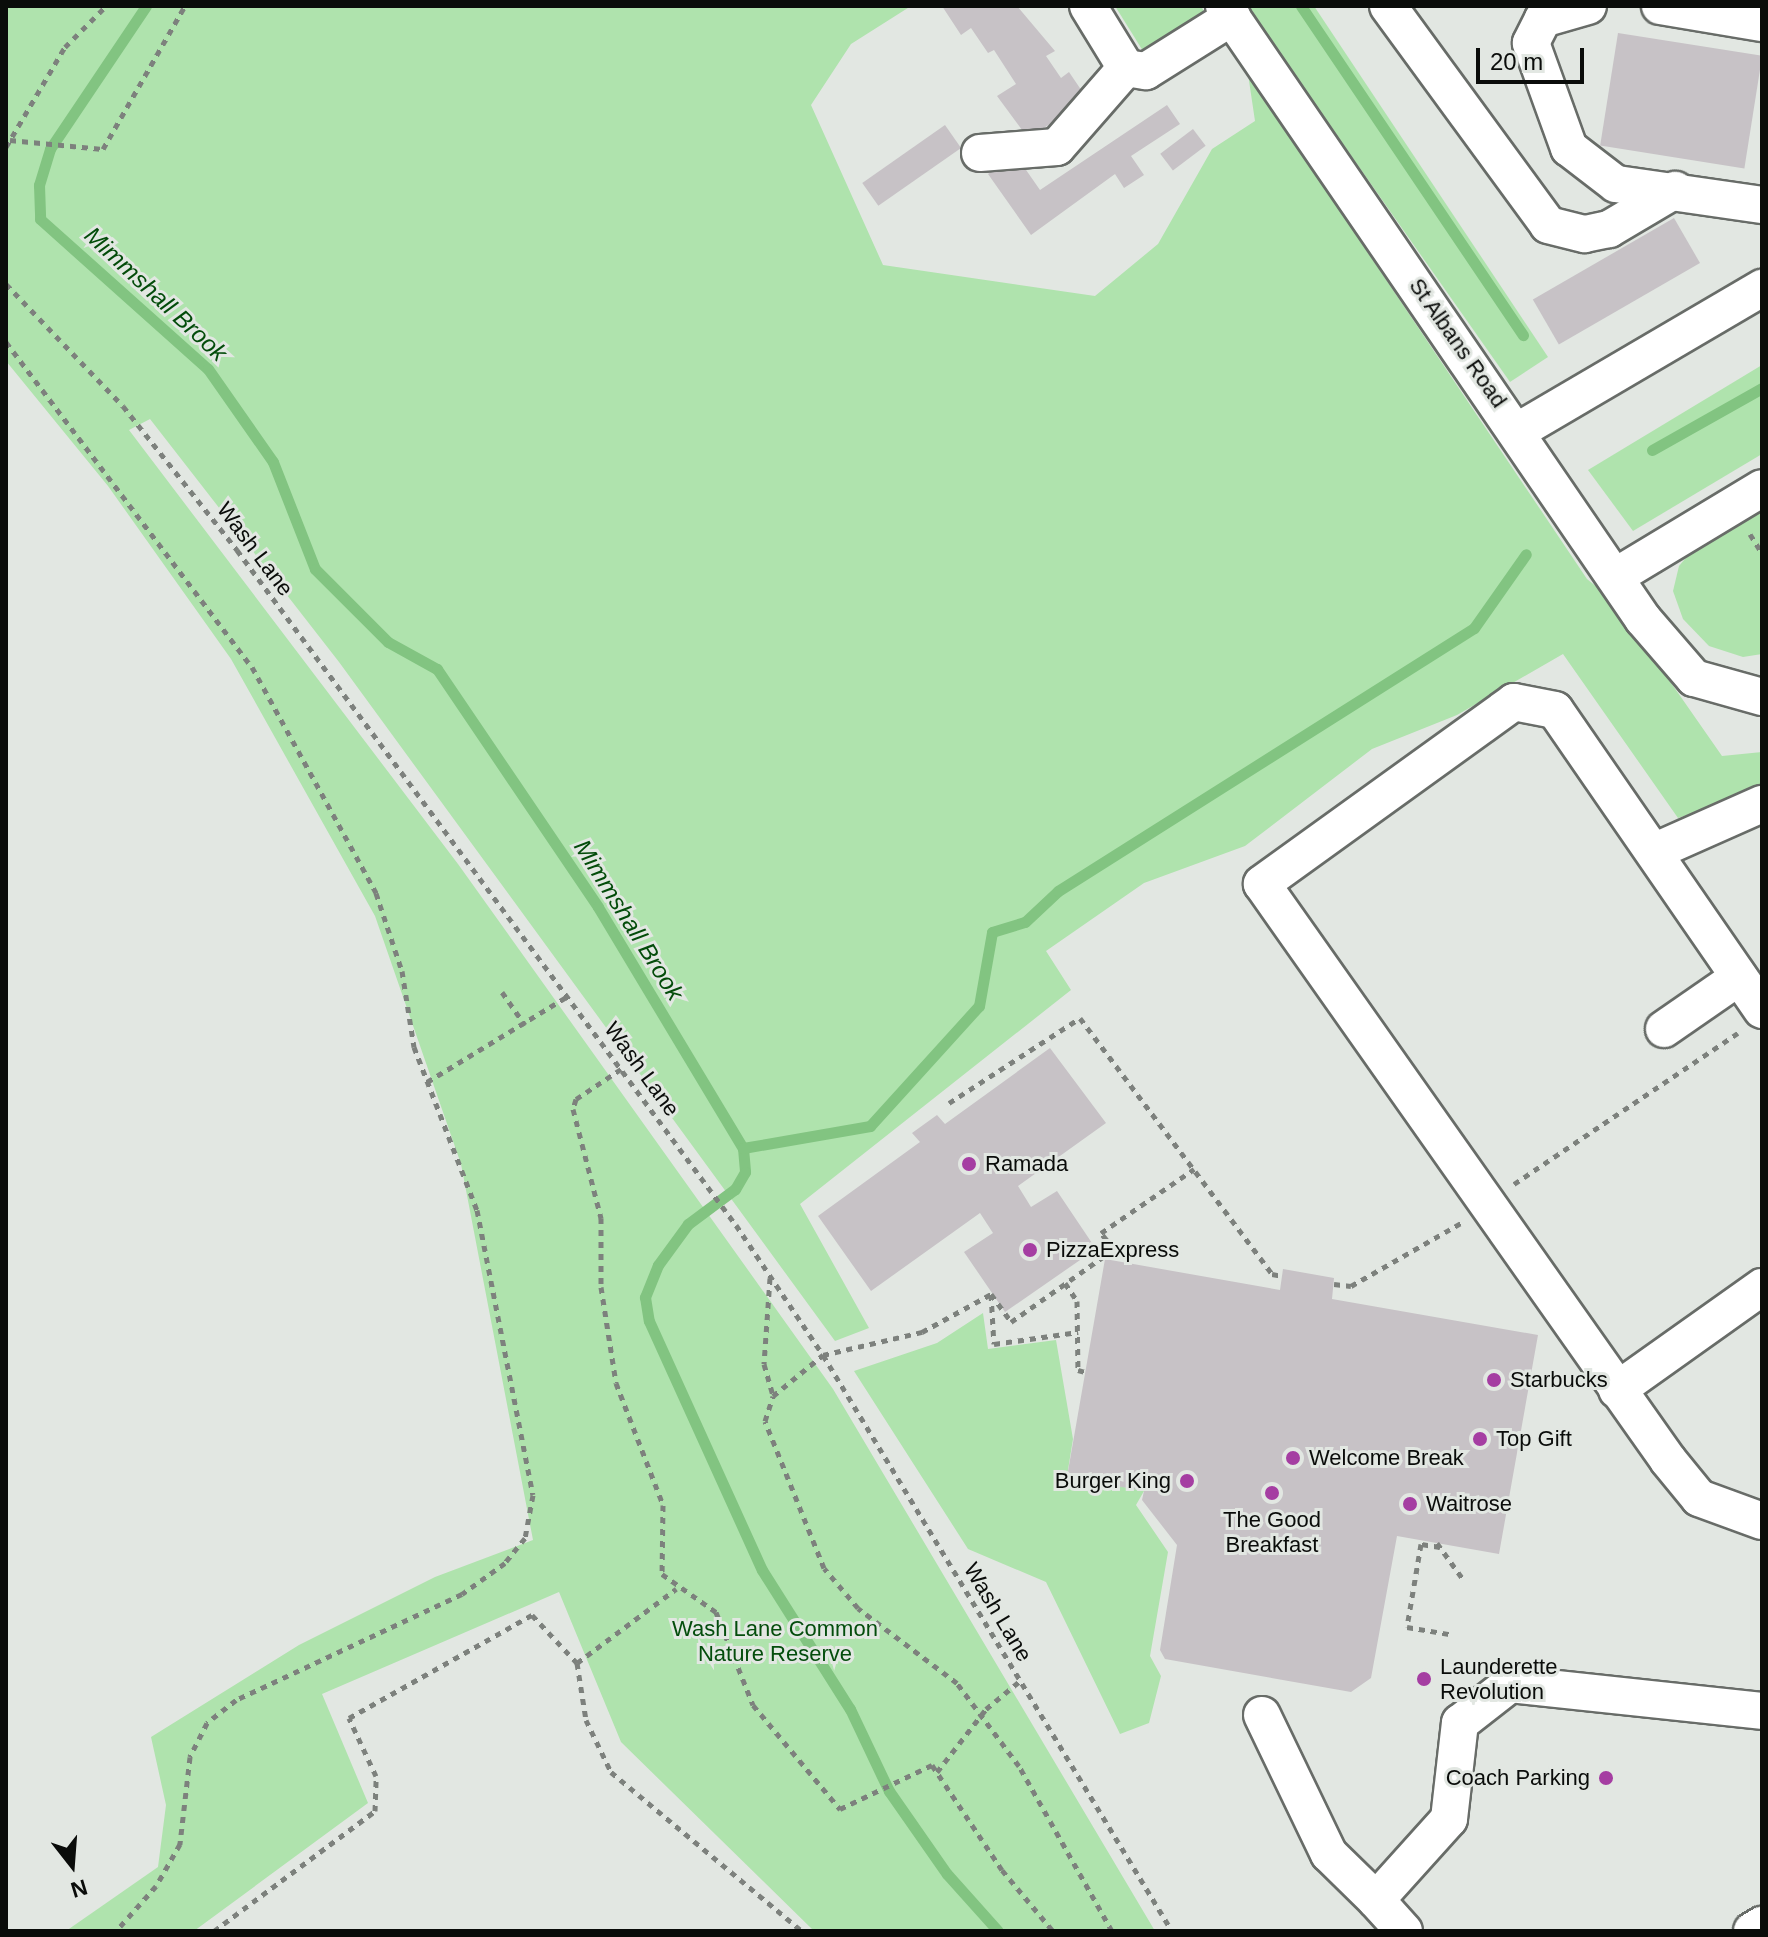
<!DOCTYPE html>
<html>
<head>
<meta charset="utf-8">
<style>
  body { margin:0 }
  #map { position:relative; width:1768px; height:1937px; overflow:hidden; background:#e2e7e2; font-family:Helvetica,sans-serif }
  div>[style] { position:absolute }
  [style*='--x'] { left:calc(var(--x)*1px); top:calc(var(--y)*1px); width:calc(var(--w)*1px); rotate:calc(var(--a)*1deg) }
  .green>* { inset:0; background:#afe3ad }
  .stream>* { height:11px; margin:-5.5px; padding:0 5.5px; transform-origin:5.5px; border-radius:5.5px; background:#82c481 }
  .building>* { inset:0; background:#c7c2c6; transform-origin:0 0 }
  .path>* { height:5px; margin-top:-2.5px; transform-origin:0; background:repeating-linear-gradient(90deg,#7d817d 0 6px,transparent 0 12px) }
  .roads { filter:drop-shadow(2px 0 #686c68) drop-shadow(-2px 0 #686c68) drop-shadow(0 2px #686c68) drop-shadow(0 -2px #686c68) }
  .minor>* { height:36px; margin:-18px; padding:0 18px; transform-origin:18px; border-radius:18px; background:#fff }
  .dots>* { width:22px; height:22px; translate:-50% -50%; box-sizing:border-box; border:4px solid #e2e7e2; border-radius:50% }
  span { translate:-50% -50%; white-space:nowrap; text-align:center; line-height:1.15; -webkit-text-stroke:6px #e2e7e2; paint-order:stroke }
  .street-label { font-size:22px; color:#0a0c0a }
  .poi-label { font-size:22px; color:#0a0c0a }
  .left { translate:0 -50%; text-align:left }
  .right { translate:-100% -50%; text-align:right }
  .park-label { font-size:22px; color:#044d0c }
  .water-label { font-size:24px; color:#034c0a; font-style:italic }
  .frame { position:absolute; inset:0; border:8px solid #0a0c0a; pointer-events:none }
  .north { position:absolute; left:32px; top:1825px; width:80px; height:80px; -webkit-text-stroke:6px #e2e7e2; paint-order:stroke; rotate:163deg; font-size:22px; font-weight:700; line-height:32px; text-align:center; color:#0a0c0a }
  .north::after { content:''; display:block; margin:auto; width:28px; height:36px; background:#0a0c0a; clip-path:polygon(50% 0,100% 100%,50% 72%,0 100%) }
  .scale { position:absolute; left:1476px; top:48px; width:108px; height:36px; box-sizing:border-box; border:4px solid #0a0c0a; border-top:0; padding-left:10px; font-size:24px; line-height:28px; white-space:nowrap; color:#0a0c0a; -webkit-text-stroke:6px #e2e7e2; paint-order:stroke }
</style>
</head>
<body>
<div id="map">
  <div class="green">
    <i style="clip-path:polygon(6px 6px,911px 6px,851px 44px,811px 105px,883px 265px,1095px 296px,1158px 244px,1212px 149px,1255px 121px,1248px 74px,1587px 579px,1614px 601px,1722px 756px,1762px 752px,1762px 790px,1678px 818px,1563px 654px,1457px 715px,1372px 749px,1245px 846px,1144px 883px,1046px 951px,1071px 990px,800px 1204px,869px 1328px,835px 1341px,339px 662px,150px 419px,129px 430px,458px 864px,833px 1389px,1155px 1931px,814px 1931px,621px 1742px,559px 1592px,322px 1694px,368px 1803px,194px 1931px,66px 1931px,158px 1867px,166px 1805px,151px 1737px,299px 1645px,435px 1577px,533px 1540px,461px 1164px,375px 916px,231px 659px,108px 486px,6px 361px)"></i>
    <i style="clip-path:polygon(1115px 6px,1201px 6px,1205px 13px,1143px 51px)"></i>
    <i style="clip-path:polygon(1246px 6px,1314px 6px,1548px 357px,1510px 382px)"></i>
    <i style="clip-path:polygon(1762px 365px,1762px 454px,1633px 531px,1588px 470px)"></i>
    <i style="clip-path:polygon(1762px 510px,1762px 654px,1743px 657px,1709px 646px,1683px 619px,1673px 591px,1679px 566px,1695px 547px)"></i>
    <i style="clip-path:polygon(983px 1313px,988px 1349px,1056px 1340px,1073px 1439px,1067px 1476px,1144px 1491px,1136px 1505px,1168px 1552px,1150px 1656px,1161px 1676px,1149px 1723px,1120px 1734px,1046px 1582px,968px 1549px,854px 1371px,937px 1343px)"></i>
  </div>
  <div class="stream">
    <i style="--x:146;--y:6;--w:172;--a:123.9"></i>
    <i style="--x:50;--y:149;--w:38;--a:107"></i>
    <i style="--x:39;--y:185;--w:34;--a:88"></i>
    <i style="--x:40;--y:219;--w:225;--a:41.8"></i>
    <i style="--x:208;--y:369;--w:113;--a:55"></i>
    <i style="--x:273;--y:462;--w:115;--a:68.6"></i>
    <i style="--x:315;--y:569;--w:103;--a:45"></i>
    <i style="--x:388;--y:642;--w:56;--a:28.9"></i>
    <i style="--x:437;--y:669;--w:287;--a:55.9"></i>
    <i style="--x:598;--y:907;--w:281;--a:59"></i>
    <i style="--x:743;--y:1148;--w:24;--a:85"></i>
    <i style="--x:745;--y:1172;--w:20;--a:120"></i>
    <i style="--x:735;--y:1189;--w:59;--a:143.3"></i>
    <i style="--x:688;--y:1224;--w:51;--a:126.2"></i>
    <i style="--x:658;--y:1265;--w:35;--a:112"></i>
    <i style="--x:645;--y:1297;--w:24;--a:81"></i>
    <i style="--x:649;--y:1321;--w:273;--a:65.6"></i>
    <i style="--x:762;--y:1570;--w:165;--a:57.7"></i>
    <i style="--x:850;--y:1709;--w:91;--a:64.6"></i>
    <i style="--x:889;--y:1791;--w:101;--a:55.1"></i>
    <i style="--x:947;--y:1874;--w:76;--a:48.2"></i>
    <i style="--x:1301;--y:6;--w:397;--a:56"></i>
    <i style="--x:1652;--y:450;--w:126;--a:-29.4"></i>
    <i style="--x:743;--y:1148;--w:129;--a:-9.8"></i>
    <i style="--x:870;--y:1126;--w:162;--a:-47.8"></i>
    <i style="--x:979;--y:1006;--w:75;--a:-80"></i>
    <i style="--x:992;--y:932;--w:34;--a:-17"></i>
    <i style="--x:1025;--y:922;--w:45;--a:-43.2"></i>
    <i style="--x:1058;--y:891;--w:492;--a:-32.3"></i>
    <i style="--x:1474;--y:628;--w:90;--a:-54.9"></i>
  </div>
  <div class="building">
    <i style="clip-path:polygon(942px 6px,1017px 6px,1055px 51px,1046px 56px,1061px 78px,1069px 72px,1088px 100px,1028px 138px,997px 96px,1016px 84px,994px 50px,988px 53px,971px 28px,961px 35px)"></i>
    <i style="left:1618px;top:33px;width:146px;height:114px;rotate:9deg"></i>
    <i style="clip-path:polygon(1167px 105px,1180px 124px,1131px 156px,1144px 175px,1124px 188px,1115px 174px,1031px 235px,988px 174px,1015px 154px,1040px 190px)"></i>
    <i style="left:945px;top:125px;width:28px;height:101px;rotate:55deg"></i>
    <i style="left:1193px;top:129px;width:21px;height:41px;rotate:53deg"></i>
    <i style="left:1674px;top:218px;width:52px;height:163px;rotate:60deg"></i>
    <i style="clip-path:polygon(1050px 1048px,1106px 1123px,1018px 1186px,1031px 1207px,1057px 1191px,1096px 1249px,1005px 1312px,964px 1252px,993px 1233px,980px 1213px,871px 1291px,818px 1216px,920px 1142px,912px 1133px,937px 1115px,945px 1124px)"></i>
    <i style="clip-path:polygon(1105px 1259px,1280px 1290px,1283px 1269px,1334px 1278px,1332px 1299px,1538px 1335px,1499px 1554px,1397px 1536px,1371px 1678px,1351px 1692px,1165px 1659px,1160px 1650px,1177px 1545px,1142px 1500px,1144px 1491px,1067px 1477px)"></i>
  </div>
  <div class="path">
    <i style="--x:10;--y:140;--w:93;--a:5.5"></i>
    <i style="--x:103;--y:149;--w:165;--a:-60.2"></i>
    <i style="--x:6;--y:147;--w:116;--a:-59.5"></i>
    <i style="--x:65;--y:47;--w:58;--a:-45"></i>
    <i style="--x:6;--y:284;--w:169;--a:46.2"></i>
    <i style="--x:123;--y:406;--w:184;--a:51.6"></i>
    <i style="--x:237;--y:550;--w:839;--a:53.53"></i>
    <i style="--x:736;--y:1225;--w:156;--a:56.2"></i>
    <i style="--x:823;--y:1355;--w:673;--a:58.79"></i>
    <i style="--x:6;--y:342;--w:408;--a:52.9"></i>
    <i style="--x:252;--y:667;--w:258;--a:61.2"></i>
    <i style="--x:376;--y:893;--w:82;--a:71.6"></i>
    <i style="--x:402;--y:971;--w:77;--a:81"></i>
    <i style="--x:414;--y:1047;--w:175;--a:68.9"></i>
    <i style="--x:477;--y:1210;--w:290;--a:78.9"></i>
    <i style="--x:533;--y:1495;--w:44;--a:100.5"></i>
    <i style="--x:525;--y:1538;--w:32;--a:129"></i>
    <i style="--x:505;--y:1563;--w:53;--a:144.2"></i>
    <i style="--x:462;--y:1594;--w:250;--a:154.9"></i>
    <i style="--x:236;--y:1700;--w:37;--a:142"></i>
    <i style="--x:207;--y:1723;--w:38;--a:117"></i>
    <i style="--x:190;--y:1757;--w:88;--a:96.6"></i>
    <i style="--x:180;--y:1844;--w:48;--a:119.7"></i>
    <i style="--x:156;--y:1886;--w:60;--a:131.6"></i>
    <i style="--x:1750;--y:534;--w:22;--a:58"></i>
    <i style="--x:502;--y:992;--w:40;--a:55.1"></i>
    <i style="--x:621;--y:1069;--w:54;--a:146.3"></i>
    <i style="--x:576;--y:1099;--w:10;--a:107"></i>
    <i style="--x:573;--y:1109;--w:113;--a:75.6"></i>
    <i style="--x:601;--y:1218;--w:69;--a:90"></i>
    <i style="--x:601;--y:1287;--w:97;--a:81.1"></i>
    <i style="--x:616;--y:1383;--w:131;--a:68.9"></i>
    <i style="--x:663;--y:1505;--w:69;--a:90.8"></i>
    <i style="--x:662;--y:1574;--w:66;--a:35.1"></i>
    <i style="--x:716;--y:1612;--w:100;--a:68.3"></i>
    <i style="--x:753;--y:1705;--w:136;--a:50.1"></i>
    <i style="--x:840;--y:1809;--w:102;--a:-25.6"></i>
    <i style="--x:932;--y:1765;--w:126;--a:56.3"></i>
    <i style="--x:1002;--y:1870;--w:80;--a:50.1"></i>
    <i style="--x:427;--y:1082;--w:165;--a:-31.4"></i>
    <i style="--x:949;--y:1103;--w:156;--a:-33"></i>
    <i style="--x:1080;--y:1018;--w:320;--a:53.1"></i>
    <i style="--x:1272;--y:1274;--w:10;--a:11"></i>
    <i style="--x:1514;--y:1184;--w:270;--a:-34"></i>
    <i style="--x:770;--y:1278;--w:86;--a:94"></i>
    <i style="--x:764;--y:1364;--w:32;--a:74"></i>
    <i style="--x:1065;--y:1283;--w:22;--a:56"></i>
    <i style="--x:1077;--y:1301;--w:69;--a:89.2"></i>
    <i style="--x:1078;--y:1370;--w:7;--a:16"></i>
    <i style="--x:1334;--y:1284;--w:17;--a:7"></i>
    <i style="--x:1351;--y:1286;--w:127;--a:-29.8"></i>
    <i style="--x:991;--y:1294;--w:50;--a:86.6"></i>
    <i style="--x:994;--y:1344;--w:85;--a:-8.1"></i>
    <i style="--x:1437;--y:1543;--w:44;--a:54.2"></i>
    <i style="--x:1440;--y:1547;--w:19;--a:-171"></i>
    <i style="--x:1421;--y:1544;--w:84;--a:99.6"></i>
    <i style="--x:1407;--y:1627;--w:43;--a:9.5"></i>
    <i style="--x:577;--y:1663;--w:124;--a:-36.8"></i>
    <i style="--x:937;--y:1772;--w:80;--a:-52.1"></i>
    <i style="--x:986;--y:1709;--w:45;--a:-39.6"></i>
    <i style="--x:214;--y:1931;--w:201;--a:-36.7"></i>
    <i style="--x:375;--y:1811;--w:35;--a:-88"></i>
    <i style="--x:376;--y:1776;--w:64;--a:-115"></i>
    <i style="--x:349;--y:1718;--w:210;--a:-29.4"></i>
    <i style="--x:532;--y:1615;--w:66;--a:46.8"></i>
    <i style="--x:577;--y:1663;--w:58;--a:81"></i>
    <i style="--x:586;--y:1720;--w:58;--a:64.3"></i>
    <i style="--x:611;--y:1772;--w:249;--a:39.8"></i>
    <i style="--x:1112;--y:1931;--w:189;--a:-119.4"></i>
    <i style="--x:1019;--y:1766;--w:104;--a:-126.8"></i>
    <i style="--x:957;--y:1683;--w:124;--a:-142.9"></i>
    <i style="--x:858;--y:1608;--w:52;--a:-130.4"></i>
    <i style="--x:824;--y:1568;--w:158;--a:-111.9"></i>
    <i style="--x:765;--y:1421;--w:26;--a:-72"></i>
    <i style="--x:773;--y:1396;--w:65;--a:-39.4"></i>
    <i style="--x:823;--y:1355;--w:102;--a:-13.1"></i>
    <i style="--x:922;--y:1332;--w:79;--a:-28.8"></i>
    <i style="--x:991;--y:1294;--w:34;--a:54"></i>
    <i style="--x:1011;--y:1322;--w:126;--a:-35.3"></i>
    <i style="--x:1114;--y:1249;--w:21;--a:-129"></i>
    <i style="--x:1101;--y:1233;--w:113;--a:-34.5"></i>
  </div>
  <div class="roads">
    <div class="minor">
      <i style="--x:1088;--y:6;--w:73;--a:58.5"></i>
      <i style="--x:1126;--y:68;--w:20;--a:9"></i>
      <i style="--x:1146;--y:71;--w:102;--a:-32.1"></i>
      <i style="--x:1224;--y:6;--w:743;--a:55.65"></i>
      <i style="--x:1643;--y:619;--w:78;--a:49.2"></i>
      <i style="--x:1694;--y:678;--w:71;--a:15.6"></i>
      <i style="--x:1388;--y:6;--w:271;--a:53.8"></i>
      <i style="--x:1548;--y:225;--w:38;--a:14"></i>
      <i style="--x:1585;--y:234;--w:25;--a:-12"></i>
      <i style="--x:1609;--y:229;--w:77;--a:-30.6"></i>
      <i style="--x:1588;--y:6;--w:47;--a:163.9"></i>
      <i style="--x:1543;--y:19;--w:27;--a:117"></i>
      <i style="--x:1531;--y:43;--w:112;--a:70.1"></i>
      <i style="--x:1569;--y:148;--w:59;--a:37.5"></i>
      <i style="--x:1616;--y:184;--w:148;--a:8.2"></i>
      <i style="--x:1660;--y:6;--w:103;--a:9.5"></i>
      <i style="--x:980;--y:153;--w:77;--a:-4.5"></i>
      <i style="--x:1057;--y:147;--w:105;--a:-48.9"></i>
      <i style="--x:1518;--y:431;--w:283;--a:-30.4"></i>
      <i style="--x:1618;--y:575;--w:168;--a:-31.1"></i>
      <i style="--x:1658;--y:850;--w:114;--a:-23.9"></i>
      <i style="--x:1762;--y:1010;--w:364;--a:-124.6"></i>
      <i style="--x:1555;--y:710;--w:42;--a:-169"></i>
      <i style="--x:1514;--y:702;--w:311;--a:144.2"></i>
      <i style="--x:1262;--y:884;--w:705;--a:54.82"></i>
      <i style="--x:1668;--y:1460;--w:49;--a:50.8"></i>
      <i style="--x:1699;--y:1498;--w:67;--a:20.1"></i>
      <i style="--x:1664;--y:1029;--w:91;--a:-34.7"></i>
      <i style="--x:1617;--y:1390;--w:178;--a:-35.4"></i>
      <i style="--x:1262;--y:1715;--w:154;--a:64.3"></i>
      <i style="--x:1329;--y:1854;--w:66;--a:44.4"></i>
      <i style="--x:1404;--y:1931;--w:42;--a:-132.1"></i>
      <i style="--x:1376;--y:1900;--w:109;--a:-48"></i>
      <i style="--x:1449;--y:1819;--w:97;--a:-83.5"></i>
      <i style="--x:1460;--y:1723;--w:63;--a:-38"></i>
      <i style="--x:1510;--y:1684;--w:253;--a:6.1"></i>
      <i style="--x:1752;--y:1931;--w:12;--a:-31"></i>
    </div>
  </div>
  <div class="dots">
    <i style="left:969px;top:1164px;background:#a53ea2"></i>
    <i style="left:1030px;top:1250px;background:#a53ea2"></i>
    <i style="left:1494px;top:1380px;background:#a53ea2"></i>
    <i style="left:1480px;top:1439px;background:#a53ea2"></i>
    <i style="left:1293px;top:1458px;background:#a53ea2"></i>
    <i style="left:1187px;top:1481px;background:#a53ea2"></i>
    <i style="left:1272px;top:1493px;background:#a53ea2"></i>
    <i style="left:1410px;top:1504px;background:#a53ea2"></i>
    <i style="left:1424px;top:1679px;background:#a53ea2"></i>
    <i style="left:1606px;top:1778px;background:#a53ea2"></i>
  </div>
  <div class="street-label">
    <span style="left:1458px;top:343px;rotate:55deg">St Albans Road</span>
    <span style="left:255px;top:549px;rotate:53deg">Wash Lane</span>
    <span style="left:642px;top:1069px;rotate:54deg">Wash Lane</span>
    <span style="left:998px;top:1612px;rotate:59deg">Wash Lane</span>
  </div>
  <div class="poi-label">
    <span class="left" style="left:985px;top:1164px">Ramada</span>
    <span class="left" style="left:1046px;top:1250px">PizzaExpress</span>
    <span class="left" style="left:1510px;top:1380px">Starbucks</span>
    <span class="left" style="left:1496px;top:1439px">Top Gift</span>
    <span class="left" style="left:1309px;top:1458px">Welcome Break</span>
    <span class="right" style="left:1171px;top:1481px">Burger King</span>
    <span class="left" style="left:1426px;top:1504px">Waitrose</span>
    <span style="left:1272px;top:1532px">The Good<br>Breakfast</span>
    <span class="left" style="left:1440px;top:1679px">Launderette<br>Revolution</span>
    <span class="right" style="left:1590px;top:1778px">Coach Parking</span>
  </div>
  <div class="park-label">
    <span style="left:775px;top:1641px">Wash Lane Common<br>Nature Reserve</span>
  </div>
  <div class="water-label">
    <span style="left:156px;top:294px;rotate:43deg">Mimmshall Brook</span>
    <span style="left:629px;top:920px;rotate:58deg">Mimmshall Brook</span>
  </div>
  <div class="frame"></div>
  <div class="north">N</div>
  <div class="scale">20 m</div>
</div>
</body>
</html>
